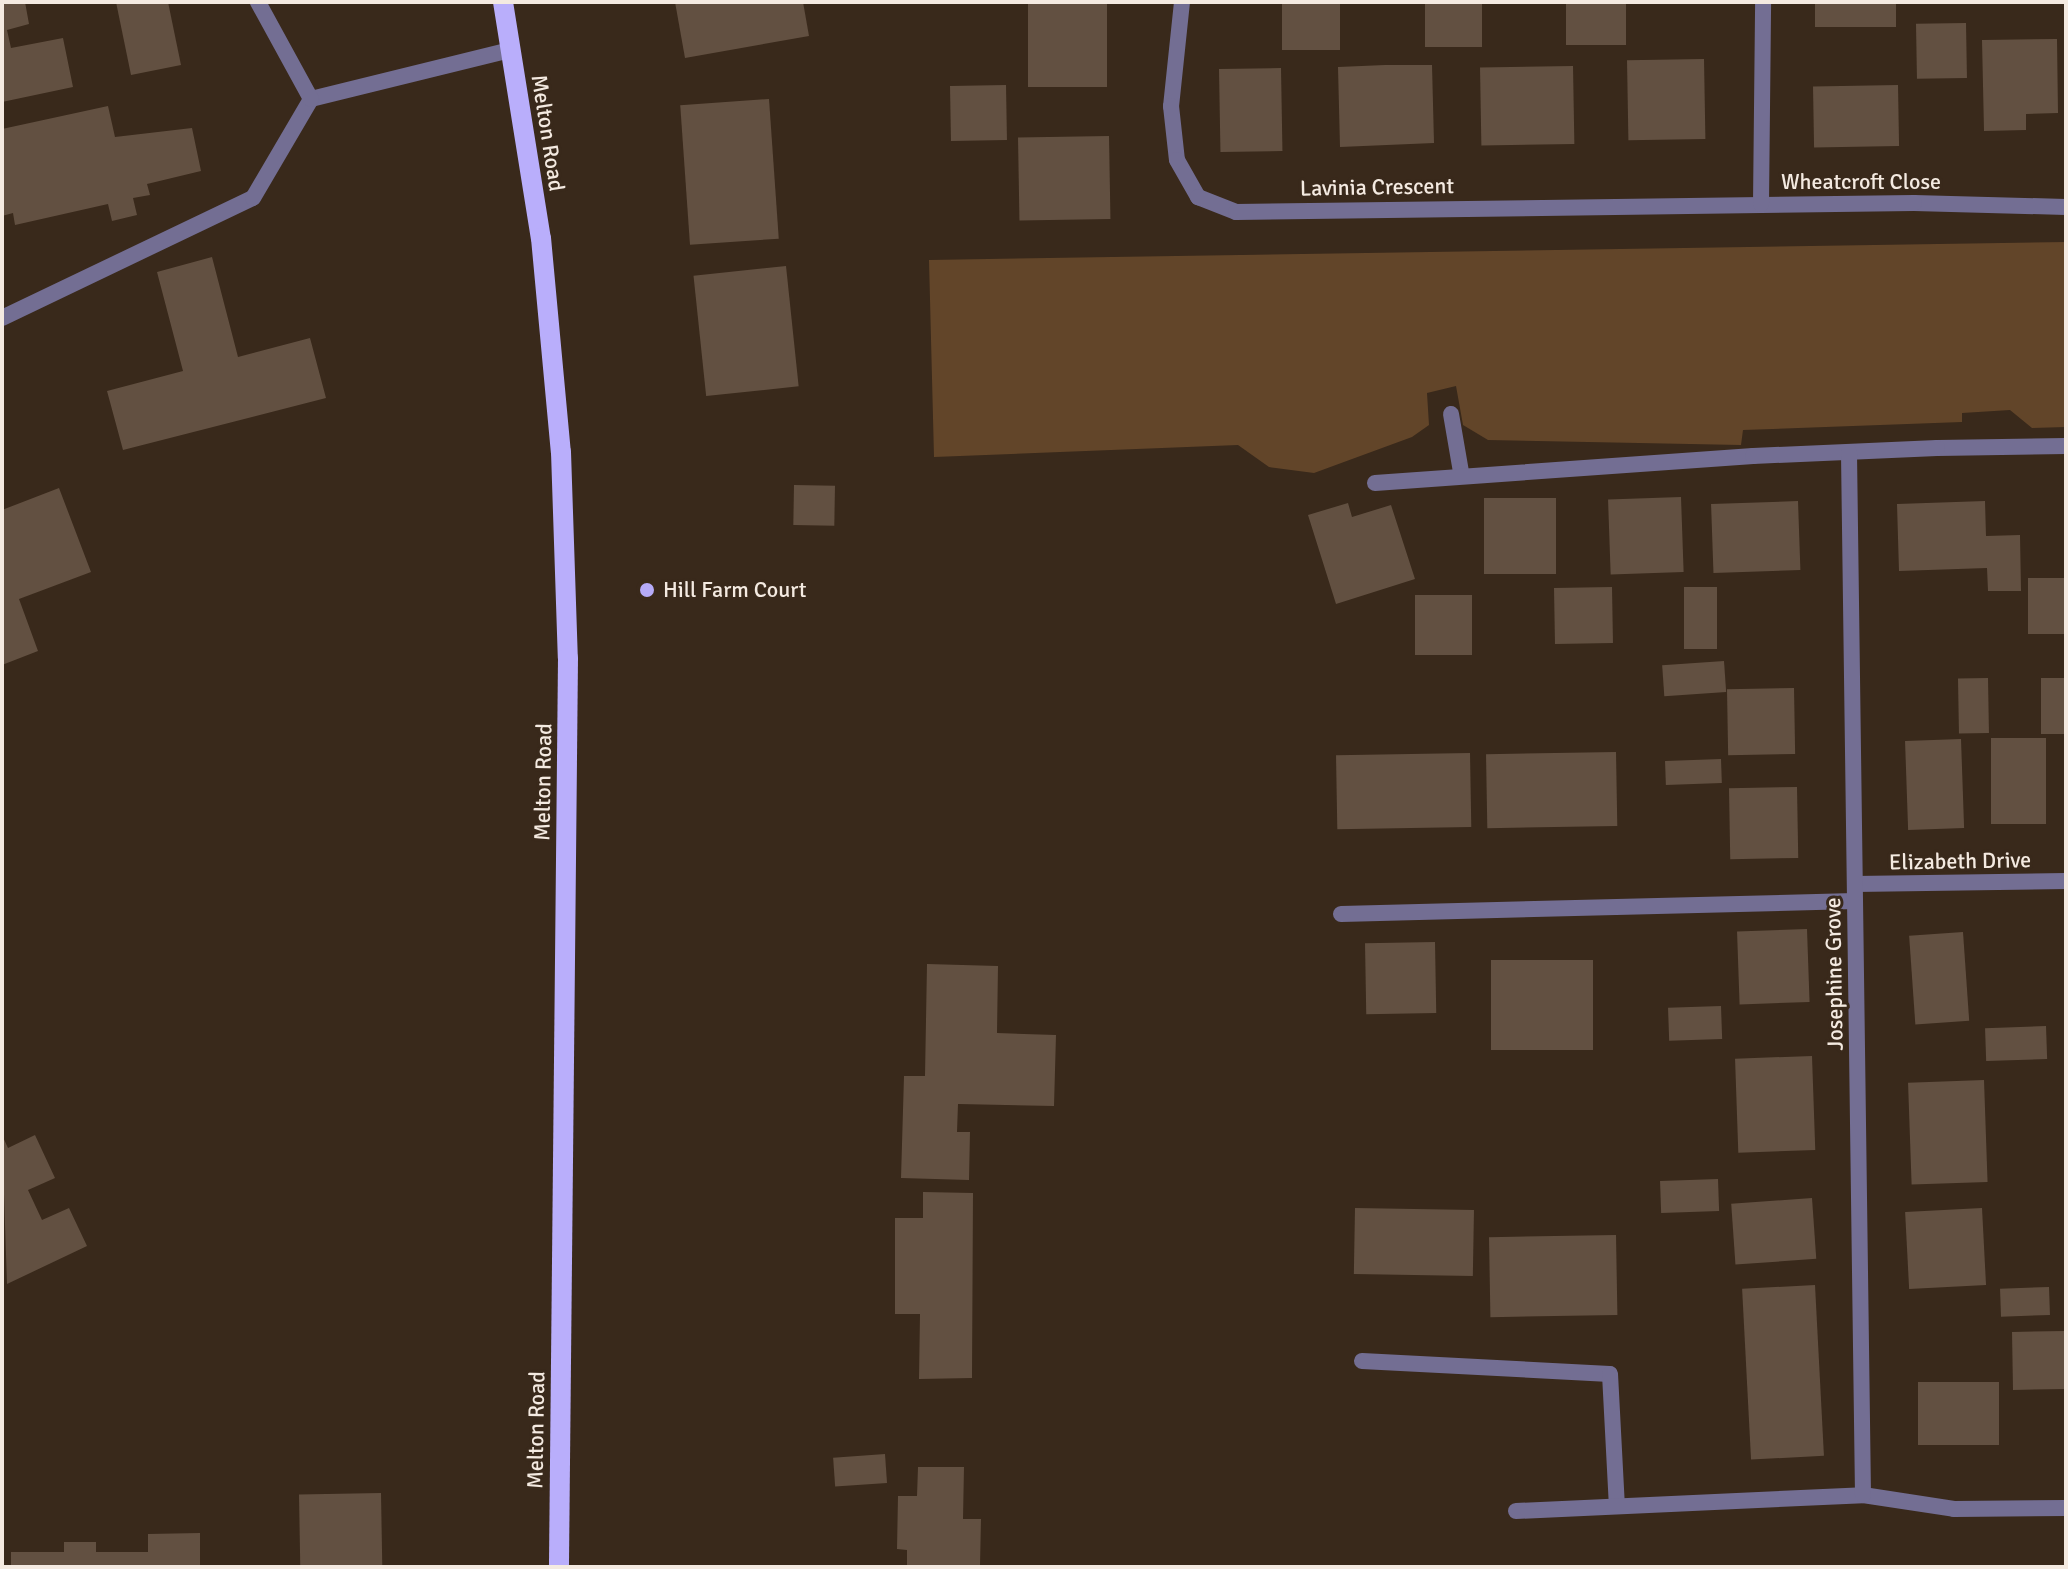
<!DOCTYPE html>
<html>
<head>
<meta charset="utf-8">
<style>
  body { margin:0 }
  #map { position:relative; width:2068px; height:1569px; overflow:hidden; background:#39291b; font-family:Signika,sans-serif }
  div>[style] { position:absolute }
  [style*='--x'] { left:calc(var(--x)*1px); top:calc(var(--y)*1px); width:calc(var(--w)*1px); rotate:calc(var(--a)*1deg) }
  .green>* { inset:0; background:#624529 }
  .building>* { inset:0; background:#625041; transform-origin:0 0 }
  .service>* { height:16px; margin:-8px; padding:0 8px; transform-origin:8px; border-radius:8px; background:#736e93 }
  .minor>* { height:16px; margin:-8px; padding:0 8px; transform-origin:8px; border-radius:8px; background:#736e93 }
  .primary>* { height:20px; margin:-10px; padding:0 10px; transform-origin:10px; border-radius:10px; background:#b9aefb }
  .dots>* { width:22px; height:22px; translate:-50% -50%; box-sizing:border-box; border:4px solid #39291b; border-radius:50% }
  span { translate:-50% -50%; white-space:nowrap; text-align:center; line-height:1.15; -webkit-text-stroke:6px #39291b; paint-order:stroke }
  .street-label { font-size:22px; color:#f4eae1 }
  .poi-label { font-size:22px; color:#f4eae1 }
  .left { translate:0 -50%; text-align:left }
  .frame { position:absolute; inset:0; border:4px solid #f4eae1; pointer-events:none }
</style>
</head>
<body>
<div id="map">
  <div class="green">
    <i style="clip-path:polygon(2066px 242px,2066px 427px,2032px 428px,2010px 410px,1962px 413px,1962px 422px,1743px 430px,1741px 445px,1488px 440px,1463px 425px,1456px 386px,1427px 393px,1429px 425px,1412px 437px,1314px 473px,1269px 467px,1238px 445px,934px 457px,929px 260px)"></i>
  </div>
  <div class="building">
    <i style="clip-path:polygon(2px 2px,25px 2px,29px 24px,7px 30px,11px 48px,63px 38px,73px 87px,2px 102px)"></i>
    <i style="clip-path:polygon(116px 2px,168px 2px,181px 65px,131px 75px)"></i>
    <i style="clip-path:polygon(675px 2px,803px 2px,809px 36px,685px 58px)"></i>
    <i style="left:1028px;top:2px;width:79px;height:85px"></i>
    <i style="left:1282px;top:2px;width:58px;height:48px"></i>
    <i style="left:1425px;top:2px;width:57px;height:45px"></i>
    <i style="left:1566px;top:2px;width:60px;height:43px"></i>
    <i style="left:1815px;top:2px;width:81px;height:25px"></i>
    <i style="left:1966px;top:23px;width:55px;height:50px;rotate:89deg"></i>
    <i style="clip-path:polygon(2057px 39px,2058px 113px,2026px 114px,2026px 130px,1984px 131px,1982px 40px)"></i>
    <i style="left:1704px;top:59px;width:80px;height:77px;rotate:89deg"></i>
    <i style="clip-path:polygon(1385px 65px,1432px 65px,1434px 143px,1340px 147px,1338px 67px)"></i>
    <i style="left:1573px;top:66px;width:78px;height:93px;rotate:89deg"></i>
    <i style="left:1281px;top:68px;width:83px;height:62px;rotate:89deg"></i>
    <i style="left:1006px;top:85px;width:55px;height:56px;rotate:89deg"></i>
    <i style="left:1898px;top:85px;width:61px;height:85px;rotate:89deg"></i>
    <i style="left:769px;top:99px;width:140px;height:89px;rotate:86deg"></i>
    <i style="clip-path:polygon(108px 106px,115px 137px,192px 128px,201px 171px,147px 184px,150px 195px,133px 198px,137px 215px,112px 221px,108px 204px,15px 225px,13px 213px,2px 216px,2px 129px)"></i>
    <i style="left:1109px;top:136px;width:83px;height:91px;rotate:89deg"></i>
    <i style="clip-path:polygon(212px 257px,238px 357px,310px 338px,326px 398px,123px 450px,107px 391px,183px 371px,157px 272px)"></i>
    <i style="left:786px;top:266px;width:121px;height:93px;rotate:84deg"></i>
    <i style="left:794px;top:485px;width:41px;height:40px;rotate:1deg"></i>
    <i style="clip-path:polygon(59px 488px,91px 572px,19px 599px,38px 651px,2px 665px,2px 510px)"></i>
    <i style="left:1681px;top:497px;width:75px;height:73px;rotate:88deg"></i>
    <i style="left:1556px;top:498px;width:76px;height:72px;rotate:90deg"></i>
    <i style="left:1798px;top:501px;width:69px;height:87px;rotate:88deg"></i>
    <i style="clip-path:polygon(1985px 501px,1986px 536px,2020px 535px,2021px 591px,1988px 591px,1987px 568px,1899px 571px,1897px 504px)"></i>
    <i style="clip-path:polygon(1348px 503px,1352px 517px,1391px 505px,1415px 579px,1336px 604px,1308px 515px)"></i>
    <i style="left:2066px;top:578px;width:56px;height:38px;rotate:90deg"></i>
    <i style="left:1612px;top:587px;width:56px;height:58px;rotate:89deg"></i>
    <i style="left:1684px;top:587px;width:33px;height:62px"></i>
    <i style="left:1415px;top:595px;width:57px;height:60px"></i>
    <i style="left:1724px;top:661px;width:31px;height:62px;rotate:86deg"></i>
    <i style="left:1988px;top:678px;width:55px;height:30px;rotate:89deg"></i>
    <i style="left:2041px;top:678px;width:25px;height:56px"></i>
    <i style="left:1794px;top:688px;width:66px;height:67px;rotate:89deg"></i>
    <i style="left:1991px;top:738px;width:55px;height:86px"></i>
    <i style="left:1961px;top:739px;width:89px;height:56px;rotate:88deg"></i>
    <i style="left:1616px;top:752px;width:74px;height:130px;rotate:89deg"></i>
    <i style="left:1470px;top:753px;width:74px;height:134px;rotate:89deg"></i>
    <i style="left:1721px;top:759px;width:24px;height:56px;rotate:88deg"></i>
    <i style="left:1797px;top:787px;width:71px;height:68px;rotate:89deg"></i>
    <i style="left:1807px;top:929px;width:73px;height:70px;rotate:88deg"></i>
    <i style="left:1963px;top:932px;width:89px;height:54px;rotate:86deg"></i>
    <i style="left:1435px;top:942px;width:71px;height:70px;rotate:89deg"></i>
    <i style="left:1491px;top:960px;width:102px;height:90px"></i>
    <i style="clip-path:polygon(927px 964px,998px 966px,997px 1033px,1056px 1035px,1054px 1106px,958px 1104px,957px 1132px,970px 1132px,969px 1180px,901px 1178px,904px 1076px,925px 1076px)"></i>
    <i style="left:1721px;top:1006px;width:33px;height:53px;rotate:88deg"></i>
    <i style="left:2046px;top:1026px;width:33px;height:61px;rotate:88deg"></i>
    <i style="left:1812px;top:1056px;width:94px;height:77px;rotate:88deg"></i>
    <i style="left:1984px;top:1080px;width:102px;height:76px;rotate:88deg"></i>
    <i style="clip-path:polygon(2px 1135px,8px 1148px,35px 1135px,55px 1178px,28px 1190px,42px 1220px,69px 1208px,87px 1246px,7px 1284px)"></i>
    <i style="left:1718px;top:1179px;width:32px;height:58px;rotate:88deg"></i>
    <i style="clip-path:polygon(923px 1192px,973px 1193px,972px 1378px,919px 1379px,920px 1314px,895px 1314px,895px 1218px,923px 1218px)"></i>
    <i style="left:1812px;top:1198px;width:61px;height:81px;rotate:86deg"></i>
    <i style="left:1355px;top:1208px;width:119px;height:66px;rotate:1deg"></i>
    <i style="left:1982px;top:1208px;width:77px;height:77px;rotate:87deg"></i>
    <i style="left:1616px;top:1235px;width:80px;height:127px;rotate:89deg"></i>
    <i style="left:1815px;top:1285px;width:171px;height:73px;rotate:87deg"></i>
    <i style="left:2049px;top:1287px;width:28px;height:49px;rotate:88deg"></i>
    <i style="left:2065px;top:1331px;width:58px;height:53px;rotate:89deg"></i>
    <i style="left:1999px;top:1382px;width:63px;height:81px;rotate:90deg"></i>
    <i style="left:885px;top:1454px;width:29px;height:52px;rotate:86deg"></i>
    <i style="clip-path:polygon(918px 1467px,964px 1467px,963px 1519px,981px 1519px,980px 1566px,907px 1567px,907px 1550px,897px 1549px,898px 1496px,917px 1496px)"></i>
    <i style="left:381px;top:1493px;width:74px;height:82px;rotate:89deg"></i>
    <i style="clip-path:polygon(200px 1533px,200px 1567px,11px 1567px,11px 1552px,64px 1552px,64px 1542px,96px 1542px,96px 1552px,148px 1552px,148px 1534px)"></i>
  </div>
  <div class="service">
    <i style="--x:1914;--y:203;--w:152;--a:1.5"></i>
    <i style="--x:1451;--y:414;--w:59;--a:80.2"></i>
    <i style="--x:1937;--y:448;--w:129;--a:-0.9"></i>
    <i style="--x:1375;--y:483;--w:379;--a:-4.1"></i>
    <i style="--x:1341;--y:914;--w:514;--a:-1.45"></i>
    <i style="--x:1362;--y:1361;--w:248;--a:3"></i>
    <i style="--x:1954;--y:1509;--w:112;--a:-0.5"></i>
  </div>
  <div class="minor">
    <i style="--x:1182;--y:2;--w:105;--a:96"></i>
    <i style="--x:1171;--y:106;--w:54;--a:83.7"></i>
    <i style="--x:1177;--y:160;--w:43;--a:60.4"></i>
    <i style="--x:1198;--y:197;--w:41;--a:21.5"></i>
    <i style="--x:1236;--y:212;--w:678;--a:-0.76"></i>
    <i style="--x:311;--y:99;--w:206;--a:-13.8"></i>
    <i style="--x:1761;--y:204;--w:202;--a:-89.4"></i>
    <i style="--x:2;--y:318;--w:278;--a:-25.6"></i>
    <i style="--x:253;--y:198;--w:115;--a:-59.6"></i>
    <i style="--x:311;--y:99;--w:111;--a:-118.7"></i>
    <i style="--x:1753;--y:456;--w:184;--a:-2.5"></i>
    <i style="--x:1855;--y:884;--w:211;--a:-0.8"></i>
    <i style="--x:1610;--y:1374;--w:132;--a:87"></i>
    <i style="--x:1863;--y:1495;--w:92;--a:8.7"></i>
    <i style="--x:1516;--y:1511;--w:347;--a:-2.6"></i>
    <i style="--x:1863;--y:1495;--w:1043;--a:-90.77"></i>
  </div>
  <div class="primary">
    <i style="--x:503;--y:2;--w:239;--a:80.9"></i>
    <i style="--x:541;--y:238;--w:215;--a:84.7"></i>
    <i style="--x:561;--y:452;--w:206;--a:88.1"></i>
    <i style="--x:568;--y:658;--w:909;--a:90.57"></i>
  </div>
  <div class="dots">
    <i style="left:647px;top:590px;background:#b6abf8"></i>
  </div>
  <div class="street-label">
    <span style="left:548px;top:133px;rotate:81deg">Melton Road</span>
    <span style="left:1861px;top:182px">Wheatcroft Close</span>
    <span style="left:1377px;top:187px;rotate:-1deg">Lavinia Crescent</span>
    <span style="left:543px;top:782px;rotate:-89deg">Melton Road</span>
    <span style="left:1960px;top:861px;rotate:-1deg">Elizabeth Drive</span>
    <span style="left:1834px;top:974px;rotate:-91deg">Josephine Grove</span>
    <span style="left:536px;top:1430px;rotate:-89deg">Melton Road</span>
  </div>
  <div class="poi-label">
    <span class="left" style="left:663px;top:590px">Hill Farm Court</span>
  </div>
  <div class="frame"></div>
</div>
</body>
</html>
